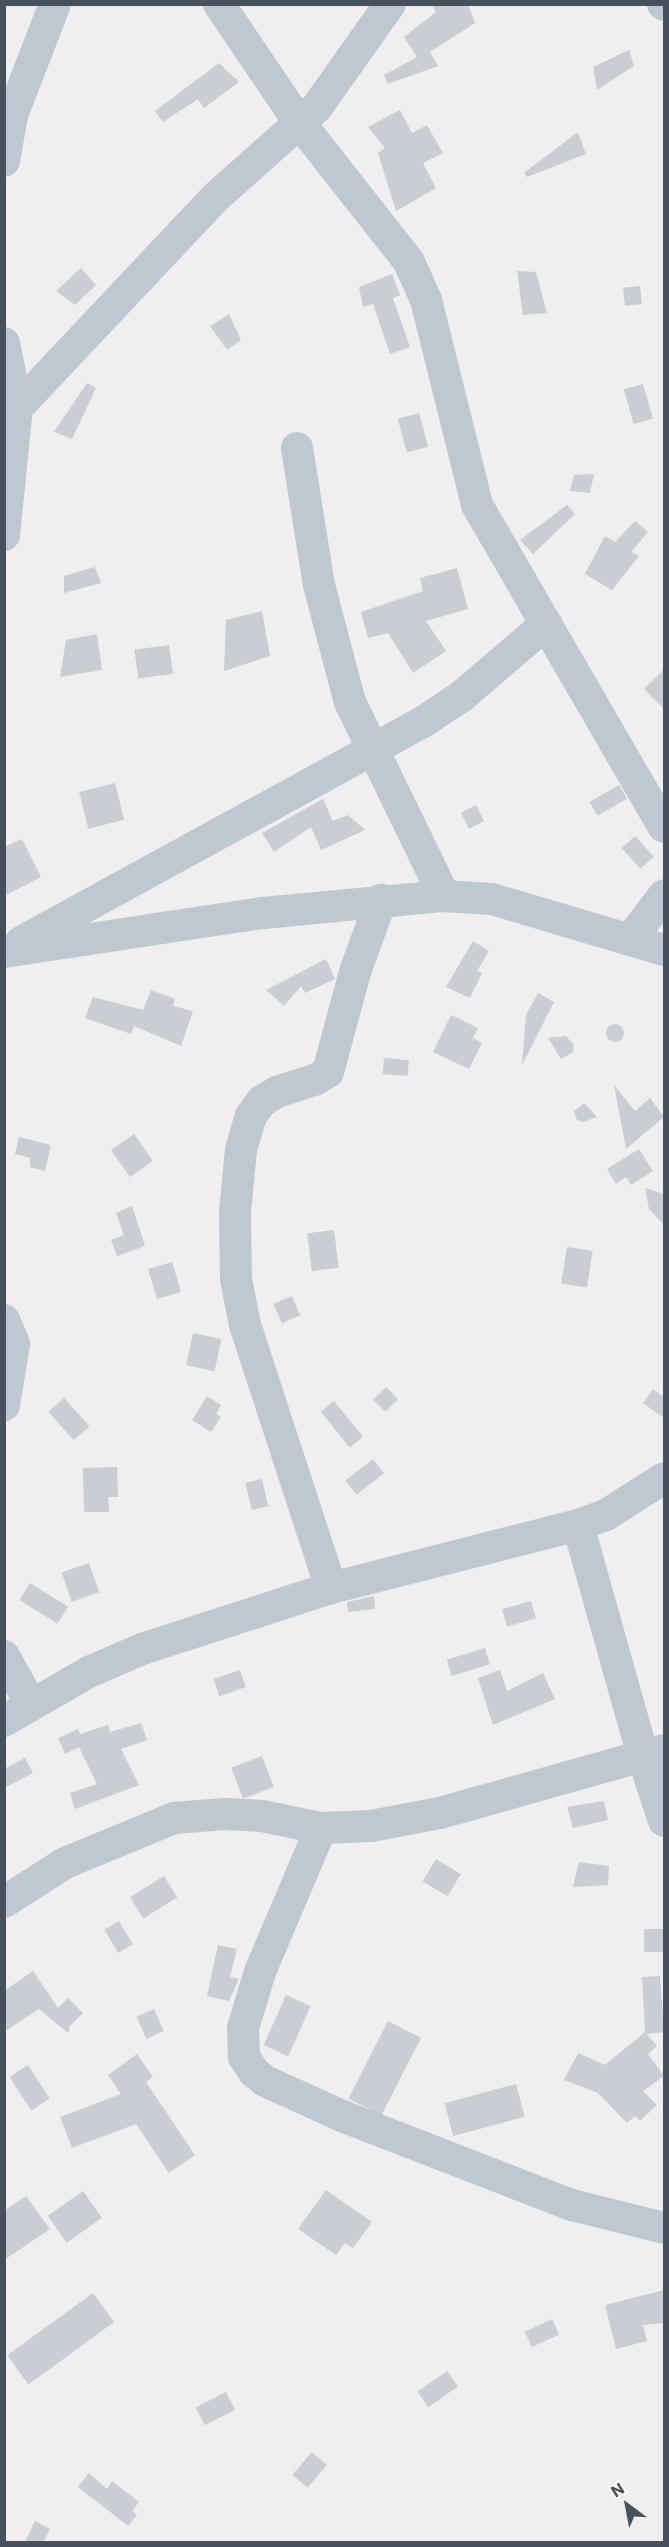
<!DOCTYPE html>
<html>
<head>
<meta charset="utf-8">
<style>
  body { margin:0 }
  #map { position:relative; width:669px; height:2547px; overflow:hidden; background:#f0eeee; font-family:Commissioner,sans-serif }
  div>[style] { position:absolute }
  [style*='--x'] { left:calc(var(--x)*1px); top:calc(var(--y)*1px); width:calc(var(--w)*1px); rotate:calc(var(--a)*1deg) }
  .building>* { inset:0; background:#cacdd3; transform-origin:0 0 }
  .round { border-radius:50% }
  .minor>* { height:32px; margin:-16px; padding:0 16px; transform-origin:16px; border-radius:16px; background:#bec8d0 }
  span { translate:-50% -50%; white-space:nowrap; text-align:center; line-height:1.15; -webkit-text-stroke:4.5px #fff; paint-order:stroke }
  .frame { position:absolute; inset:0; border:6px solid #46515b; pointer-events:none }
  .north { position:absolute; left:597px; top:2475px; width:60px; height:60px; -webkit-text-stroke:4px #fff; paint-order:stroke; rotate:328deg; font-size:16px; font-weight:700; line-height:24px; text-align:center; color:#46515b }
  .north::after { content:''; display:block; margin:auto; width:21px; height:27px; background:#46515b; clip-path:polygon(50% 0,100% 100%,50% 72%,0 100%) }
</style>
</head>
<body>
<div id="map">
  <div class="building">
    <i style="clip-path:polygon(431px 4px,468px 4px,475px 23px,430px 52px,438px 66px,388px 84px,384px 75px,417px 57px,404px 37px,436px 12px)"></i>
    <i style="clip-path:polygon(629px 50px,634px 66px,597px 90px,593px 67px)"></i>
    <i style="clip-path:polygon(219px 63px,239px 82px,204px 108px,198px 99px,163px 122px,155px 111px)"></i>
    <i style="clip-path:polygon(400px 110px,412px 133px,427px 125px,443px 153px,423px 163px,436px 188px,396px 211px,378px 153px,385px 148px,368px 127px)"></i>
    <i style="clip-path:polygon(578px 132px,586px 154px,527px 177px,524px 173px)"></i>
    <i style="clip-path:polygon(81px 268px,96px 285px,75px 305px,56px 291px)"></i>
    <i style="clip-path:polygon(517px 271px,536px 272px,547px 313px,523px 315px)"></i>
    <i style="clip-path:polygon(392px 274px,400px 295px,393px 298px,410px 347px,390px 354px,373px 304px,363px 307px,359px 287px)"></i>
    <i style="left:640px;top:286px;width:18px;height:17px;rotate:84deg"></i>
    <i style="clip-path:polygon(229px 314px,241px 340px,227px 350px,210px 326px)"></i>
    <i style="clip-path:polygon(87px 383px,96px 388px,72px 439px,54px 432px)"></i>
    <i style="left:643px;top:384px;width:36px;height:20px;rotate:74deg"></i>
    <i style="left:419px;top:413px;width:35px;height:22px;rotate:75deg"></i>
    <i style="clip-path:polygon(594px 474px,590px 493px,570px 491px,574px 475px)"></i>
    <i style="clip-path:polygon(567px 505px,575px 514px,533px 554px,520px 540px)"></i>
    <i style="clip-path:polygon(635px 521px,648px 532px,631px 552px,639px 556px,612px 590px,585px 574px,605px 536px,615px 542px)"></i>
    <i style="clip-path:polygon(95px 567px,101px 583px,64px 593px,64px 576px)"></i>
    <i style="clip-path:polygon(457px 568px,468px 609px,426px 621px,446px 651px,413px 673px,388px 633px,368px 638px,361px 612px,423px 591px,420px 578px)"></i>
    <i style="clip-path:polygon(262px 611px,270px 656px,224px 671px,226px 620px)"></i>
    <i style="clip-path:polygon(97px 634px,102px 670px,60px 677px,66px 640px)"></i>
    <i style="left:169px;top:645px;width:29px;height:35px;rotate:82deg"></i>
    <i style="clip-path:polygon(664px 669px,664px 709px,644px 689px)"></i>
    <i style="left:115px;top:783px;width:38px;height:37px;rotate:76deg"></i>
    <i style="left:619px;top:785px;width:16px;height:34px;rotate:60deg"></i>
    <i style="clip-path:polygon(323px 799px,333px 821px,348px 815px,365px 830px,321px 850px,311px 827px,274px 852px,262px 833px)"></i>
    <i style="left:476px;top:805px;width:18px;height:17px;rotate:63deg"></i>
    <i style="left:635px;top:836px;width:28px;height:18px;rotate:48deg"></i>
    <i style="clip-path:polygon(22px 839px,41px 877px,4px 896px,4px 847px)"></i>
    <i style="clip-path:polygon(473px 941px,489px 951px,477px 971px,482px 973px,470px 998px,446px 987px)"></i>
    <i style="clip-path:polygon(326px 959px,335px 979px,305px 993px,301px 986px,284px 1006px,266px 990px)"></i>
    <i style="clip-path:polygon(151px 990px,175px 999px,173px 1006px,193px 1011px,181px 1046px,134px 1026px,131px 1034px,85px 1018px,93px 997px,143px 1010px)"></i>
    <i style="clip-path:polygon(538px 993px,554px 1002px,522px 1065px,526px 1015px)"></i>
    <i style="clip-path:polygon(451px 1015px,478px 1028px,473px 1038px,482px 1043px,469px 1069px,433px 1052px)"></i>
    <i class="round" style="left:606px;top:1024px;width:18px;height:18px"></i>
    <i style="clip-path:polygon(566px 1036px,574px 1045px,573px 1052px,561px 1059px,548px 1038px)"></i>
    <i style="left:384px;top:1058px;width:25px;height:16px;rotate:5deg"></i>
    <i style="clip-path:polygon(614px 1085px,635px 1111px,650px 1098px,664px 1117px,626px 1149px)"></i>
    <i style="clip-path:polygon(584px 1103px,597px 1117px,583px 1122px,577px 1120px,574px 1111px)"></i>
    <i style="left:134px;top:1134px;width:33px;height:28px;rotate:55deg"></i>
    <i style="clip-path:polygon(19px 1137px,51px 1145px,45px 1171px,30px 1167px,30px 1158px,15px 1154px)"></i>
    <i style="clip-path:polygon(639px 1149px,653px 1171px,631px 1185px,626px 1177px,616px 1184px,607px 1169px)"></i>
    <i style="clip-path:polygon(645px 1188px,664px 1194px,664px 1225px,649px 1209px)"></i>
    <i style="clip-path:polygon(132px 1206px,145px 1246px,117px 1256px,111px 1240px,124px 1235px,116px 1213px)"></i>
    <i style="left:334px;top:1230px;width:38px;height:27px;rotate:83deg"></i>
    <i style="left:567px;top:1247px;width:26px;height:37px;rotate:9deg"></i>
    <i style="left:172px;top:1262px;width:31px;height:25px;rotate:73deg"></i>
    <i style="left:292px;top:1296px;width:21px;height:20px;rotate:67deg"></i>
    <i style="left:193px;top:1333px;width:29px;height:33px;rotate:12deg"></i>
    <i style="left:386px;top:1387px;width:17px;height:18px;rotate:45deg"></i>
    <i style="clip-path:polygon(653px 1389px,664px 1397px,664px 1418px,643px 1403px)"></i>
    <i style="clip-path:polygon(207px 1396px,221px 1405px,216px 1414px,221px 1417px,211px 1432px,192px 1420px)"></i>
    <i style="left:64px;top:1398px;width:38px;height:21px;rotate:48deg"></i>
    <i style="left:334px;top:1401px;width:46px;height:17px;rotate:51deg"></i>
    <i style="left:373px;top:1459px;width:18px;height:35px;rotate:52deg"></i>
    <i style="clip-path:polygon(117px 1467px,118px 1497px,108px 1497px,109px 1512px,84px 1512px,83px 1468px)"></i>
    <i style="left:262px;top:1479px;width:28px;height:17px;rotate:77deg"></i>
    <i style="left:89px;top:1563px;width:31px;height:29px;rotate:71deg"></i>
    <i style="left:30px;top:1583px;width:45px;height:20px;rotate:32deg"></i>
    <i style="clip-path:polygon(374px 1596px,375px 1609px,348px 1612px,347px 1602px)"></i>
    <i style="left:531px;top:1601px;width:18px;height:30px;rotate:74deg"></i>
    <i style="left:485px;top:1648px;width:17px;height:40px;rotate:73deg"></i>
    <i style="left:240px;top:1670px;width:18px;height:28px;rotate:71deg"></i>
    <i style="clip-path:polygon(500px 1670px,507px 1691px,543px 1673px,555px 1699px,493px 1725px,478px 1678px)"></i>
    <i style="clip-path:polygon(141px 1723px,147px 1740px,121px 1749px,139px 1785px,75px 1809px,70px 1793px,97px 1784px,79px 1747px,65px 1754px,58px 1738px,78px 1729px,80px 1734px,108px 1725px,110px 1732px)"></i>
    <i style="left:262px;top:1756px;width:33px;height:33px;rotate:69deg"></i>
    <i style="clip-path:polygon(25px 1758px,33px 1773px,4px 1788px,4px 1769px)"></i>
    <i style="clip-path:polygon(604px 1801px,608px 1820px,573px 1828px,567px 1807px)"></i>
    <i style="left:436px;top:1859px;width:29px;height:26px;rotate:31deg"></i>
    <i style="clip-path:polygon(579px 1862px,609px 1866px,608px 1885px,573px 1887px)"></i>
    <i style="left:164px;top:1876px;width:25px;height:40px;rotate:58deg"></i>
    <i style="left:119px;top:1921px;width:27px;height:17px;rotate:59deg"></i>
    <i style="left:664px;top:1929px;width:23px;height:20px;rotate:90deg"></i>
    <i style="clip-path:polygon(218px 1945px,237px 1949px,230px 1977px,239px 1979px,229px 2001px,207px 1996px)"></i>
    <i style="clip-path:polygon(33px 1971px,58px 2008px,68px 1998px,83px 2013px,70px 2026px,68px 2033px,39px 2009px,4px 2032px,4px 1991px)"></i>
    <i style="clip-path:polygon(660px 1976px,664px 2032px,647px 2034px,657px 2046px,648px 2054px,664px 2076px,643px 2091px,657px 2105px,640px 2121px,635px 2116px,627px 2123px,598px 2093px,564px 2080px,578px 2053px,605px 2065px,645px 2032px,642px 1977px)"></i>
    <i style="left:286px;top:1995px;width:27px;height:55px;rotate:24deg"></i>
    <i style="left:154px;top:2009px;width:24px;height:19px;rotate:66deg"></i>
    <i style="left:388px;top:2021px;width:37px;height:87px;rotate:27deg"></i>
    <i style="clip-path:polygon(137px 2054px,153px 2077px,146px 2082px,195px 2155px,169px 2173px,136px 2124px,72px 2148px,60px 2117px,121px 2094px,108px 2075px)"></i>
    <i style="left:28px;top:2065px;width:40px;height:22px;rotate:57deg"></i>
    <i style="left:516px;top:2084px;width:34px;height:74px;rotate:75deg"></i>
    <i style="clip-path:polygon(326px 2190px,372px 2222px,353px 2248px,345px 2243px,336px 2255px,298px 2229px)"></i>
    <i style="left:83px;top:2191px;width:33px;height:43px;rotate:55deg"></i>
    <i style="clip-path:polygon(26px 2196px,50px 2229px,4px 2260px,4px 2211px)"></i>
    <i style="clip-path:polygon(664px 2290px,664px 2323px,643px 2325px,647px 2341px,616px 2349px,605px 2305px)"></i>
    <i style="left:93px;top:2293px;width:36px;height:106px;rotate:54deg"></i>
    <i style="left:552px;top:2319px;width:17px;height:30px;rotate:65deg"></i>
    <i style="left:447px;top:2371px;width:19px;height:36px;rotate:55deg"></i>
    <i style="left:226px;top:2392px;width:20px;height:34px;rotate:63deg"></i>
    <i style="left:312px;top:2452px;width:20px;height:30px;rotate:41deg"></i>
    <i style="clip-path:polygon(89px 2473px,107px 2489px,112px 2481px,139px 2502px,132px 2511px,137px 2515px,128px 2526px,78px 2487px)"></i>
    <i style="clip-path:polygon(35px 2521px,50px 2529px,43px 2542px,25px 2542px)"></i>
  </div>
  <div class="minor">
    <i style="--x:219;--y:4;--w:143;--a:55.9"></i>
    <i style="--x:299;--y:122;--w:178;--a:51.8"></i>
    <i style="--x:409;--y:262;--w:42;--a:65.9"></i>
    <i style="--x:426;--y:300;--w:211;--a:76"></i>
    <i style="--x:477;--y:505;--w:372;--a:59.9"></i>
    <i style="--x:663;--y:4;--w:1;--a:45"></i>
    <i style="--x:4;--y:161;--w:47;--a:-80.1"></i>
    <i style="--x:12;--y:115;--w:119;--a:-68.8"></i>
    <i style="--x:4;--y:343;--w:66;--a:78.7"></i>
    <i style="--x:297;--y:448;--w:139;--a:80.9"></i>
    <i style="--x:319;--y:585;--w:121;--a:75.2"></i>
    <i style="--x:350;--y:702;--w:216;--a:64.1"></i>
    <i style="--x:4;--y:535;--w:128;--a:-84.2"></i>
    <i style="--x:17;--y:408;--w:290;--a:-46.7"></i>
    <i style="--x:216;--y:197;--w:135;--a:-41.7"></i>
    <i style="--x:317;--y:107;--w:126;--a:-54.7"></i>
    <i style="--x:630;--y:940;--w:56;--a:-52.9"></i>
    <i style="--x:21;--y:942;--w:458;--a:-28.7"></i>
    <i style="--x:423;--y:722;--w:47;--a:-33.7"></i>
    <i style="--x:462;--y:696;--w:111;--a:-40.6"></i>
    <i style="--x:4;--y:952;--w:262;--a:-8.6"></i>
    <i style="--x:263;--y:913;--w:182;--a:-5.4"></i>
    <i style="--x:444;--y:896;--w:48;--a:3.6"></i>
    <i style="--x:492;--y:899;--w:179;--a:16.5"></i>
    <i style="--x:4;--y:1320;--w:26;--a:67"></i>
    <i style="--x:14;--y:1344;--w:62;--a:99.3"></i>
    <i style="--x:578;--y:1525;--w:241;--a:74.3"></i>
    <i style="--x:643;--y:1757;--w:67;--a:71.8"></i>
    <i style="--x:331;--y:1588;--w:277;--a:-108.1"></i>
    <i style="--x:245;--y:1325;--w:47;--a:-101.1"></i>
    <i style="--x:236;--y:1279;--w:67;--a:-90.9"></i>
    <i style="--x:235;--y:1212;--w:62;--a:-84.5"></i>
    <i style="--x:241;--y:1150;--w:35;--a:-74"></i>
    <i style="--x:251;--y:1116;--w:19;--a:-54"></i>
    <i style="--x:262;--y:1101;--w:17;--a:-31"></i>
    <i style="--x:277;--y:1092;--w:40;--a:-18"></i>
    <i style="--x:315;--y:1080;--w:15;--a:-32"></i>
    <i style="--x:328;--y:1072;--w:104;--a:-74.9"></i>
    <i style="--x:355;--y:972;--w:77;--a:-70.1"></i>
    <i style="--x:4;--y:1656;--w:56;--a:61.1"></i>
    <i style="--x:4;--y:1721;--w:98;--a:-30"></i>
    <i style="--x:89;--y:1672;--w:58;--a:-23.5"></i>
    <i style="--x:142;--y:1649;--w:199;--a:-17.9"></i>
    <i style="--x:331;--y:1588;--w:255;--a:-14.3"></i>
    <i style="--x:578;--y:1525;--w:30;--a:-20"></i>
    <i style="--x:606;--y:1515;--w:69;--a:-32.5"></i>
    <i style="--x:321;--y:1828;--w:156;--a:113"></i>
    <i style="--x:260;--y:1972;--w:59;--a:106.9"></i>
    <i style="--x:243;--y:2028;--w:29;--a:88"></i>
    <i style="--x:244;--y:2057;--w:18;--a:56"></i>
    <i style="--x:254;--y:2072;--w:14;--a:39"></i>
    <i style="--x:265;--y:2081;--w:85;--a:24.4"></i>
    <i style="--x:342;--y:2116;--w:247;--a:21.2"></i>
    <i style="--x:572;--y:2205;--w:95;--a:14"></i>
    <i style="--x:4;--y:1902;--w:72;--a:-32.6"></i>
    <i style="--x:65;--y:1863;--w:118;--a:-22.4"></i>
    <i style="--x:174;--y:1818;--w:51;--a:-4.5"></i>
    <i style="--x:225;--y:1814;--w:37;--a:3"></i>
    <i style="--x:262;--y:1816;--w:60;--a:11.5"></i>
    <i style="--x:321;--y:1828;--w:50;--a:-2.3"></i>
    <i style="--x:371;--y:1826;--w:70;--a:-10.7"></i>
    <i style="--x:440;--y:1813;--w:233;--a:-15.7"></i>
  </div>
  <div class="frame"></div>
  <div class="north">N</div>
</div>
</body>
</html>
